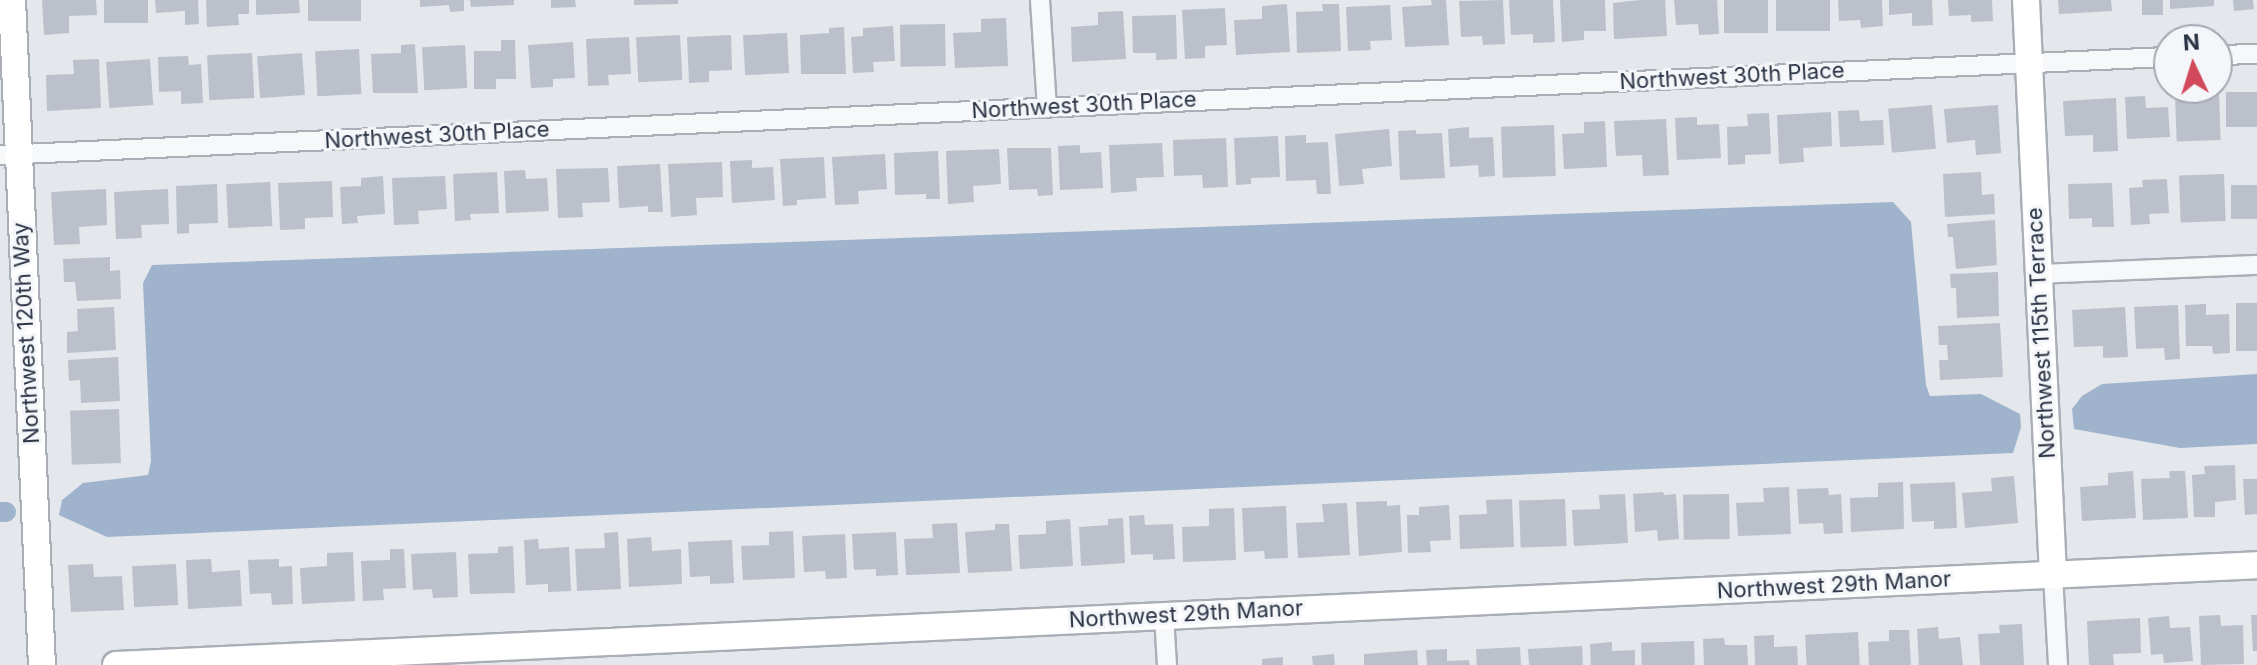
<!DOCTYPE html>
<html>
<head>
<meta charset="utf-8">
<style>
  body { margin:0 }
  #map { position:relative; width:2257px; height:665px; overflow:hidden; background:#e4e7ec; font-family:Inter,sans-serif }
  div>[style] { position:absolute }
  [style*='--x'] { left:calc(var(--x)*1px); top:calc(var(--y)*1px); width:calc(var(--w)*1px); rotate:calc(var(--a)*1deg) }
  .water>* { inset:0; background:#9fb4cc }
  .canal>* { height:20px; margin:-10px; padding:0 10px; transform-origin:10px; border-radius:10px; background:#9fb4cc }
  .building>* { inset:0; background:#bbc0ca; transform-origin:0 0 }
  .roads { filter:drop-shadow(2px 0 #a9aeb7) drop-shadow(-2px 0 #a9aeb7) drop-shadow(0 2px #a9aeb7) drop-shadow(0 -2px #a9aeb7) }
  .street>* { height:18px; margin:-9px; padding:0 9px; transform-origin:9px; border-radius:9px; background:#f7f8fa }
  .secondary>* { height:26px; margin:-13px; padding:0 13px; transform-origin:13px; border-radius:13px; background:#fff }
  span { translate:-50% -50%; white-space:nowrap; text-align:center; line-height:1.15; -webkit-text-stroke:6px #f4f6f9; paint-order:stroke }
  .street-label { font-size:22px; color:#2b3445 }
  .north { position:absolute; left:2153px; top:24px; width:80px; height:80px; box-sizing:border-box; background:#f4f6f9; border:2px solid #a4a8b1; border-radius:50%; rotate:356deg; font-size:22px; font-weight:700; line-height:32px; text-align:center; color:#2b3445 }
  .north::after { content:''; display:block; margin:auto; width:28px; height:36px; background:#d1495b; clip-path:polygon(50% 0,100% 100%,50% 72%,0 100%) }
</style>
</head>
<body>
<div id="map">
  <div class="water">
    <i style="clip-path:polygon(1893px 202px,1911px 222px,1926px 385px,1930px 396px,1981px 394px,2020px 414px,2021px 427px,2013px 453px,107px 537px,59px 515px,62px 500px,83px 483px,148px 475px,151px 461px,143px 283px,152px 265px)"></i>
    <i style="clip-path:polygon(2257px 374px,2257px 444px,2180px 448px,2074px 429px,2072px 409px,2082px 396px,2102px 384px)"></i>
  </div>
  <div class="canal">
    <i style="--x:0;--y:512;--w:6;--a:0"></i>
  </div>
  <div class="building">
    <i style="clip-path:polygon(42px 0,96px 0,97px 15px,69px 16px,69px 33px,44px 35px)"></i>
    <i style="left:104px;top:0;width:44px;height:23px"></i>
    <i style="clip-path:polygon(155px 0,198px 0,199px 24px,185px 25px,185px 11px,156px 13px)"></i>
    <i style="clip-path:polygon(206px 0,249px 0,249px 14px,238px 14px,239px 25px,207px 27px)"></i>
    <i style="clip-path:polygon(256px 0,299px 0,300px 13px,256px 15px)"></i>
    <i style="left:308px;top:0;width:53px;height:21px"></i>
    <i style="clip-path:polygon(420px 0,464px 0,464px 11px,450px 12px,449px 5px,420px 7px)"></i>
    <i style="clip-path:polygon(470px 0,514px 0,514px 5px,471px 7px)"></i>
    <i style="clip-path:polygon(551px 0,575px 0,576px 7px,551px 8px)"></i>
    <i style="clip-path:polygon(634px 0,678px 0,678px 4px,634px 5px)"></i>
    <i style="clip-path:polygon(1431px 0,1446px 0,1449px 45px,1405px 47px,1402px 7px,1432px 5px)"></i>
    <i style="clip-path:polygon(1503px 0,1505px 44px,1483px 45px,1482px 36px,1461px 37px,1459px 1px)"></i>
    <i style="clip-path:polygon(1509px 0,1553px 0,1555px 42px,1533px 43px,1533px 34px,1511px 35px)"></i>
    <i style="clip-path:polygon(1560px 0,1605px 0,1606px 31px,1584px 31px,1584px 40px,1562px 42px)"></i>
    <i style="clip-path:polygon(1640px 0,1665px 0,1667px 36px,1614px 39px,1613px 3px)"></i>
    <i style="clip-path:polygon(1674px 0,1717px 0,1719px 34px,1699px 35px,1698px 24px,1676px 25px)"></i>
    <i style="left:1724px;top:0;width:44px;height:33px"></i>
    <i style="left:1776px;top:0;width:54px;height:31px"></i>
    <i style="clip-path:polygon(1838px 0,1882px 0,1883px 26px,1861px 28px,1860px 20px,1839px 21px)"></i>
    <i style="clip-path:polygon(1889px 0,1932px 0,1933px 25px,1912px 26px,1912px 13px,1889px 15px)"></i>
    <i style="clip-path:polygon(1948px 0,1992px 0,1993px 21px,1971px 22px,1971px 15px,1949px 16px)"></i>
    <i style="clip-path:polygon(2058px 0,2111px 0,2112px 11px,2059px 14px)"></i>
    <i style="left:2142px;top:0;width:21px;height:15px"></i>
    <i style="clip-path:polygon(2170px 0,2214px 0,2214px 6px,2170px 9px)"></i>
    <i style="clip-path:polygon(2233px 0,2253px 0,2254px 9px,2234px 11px)"></i>
    <i style="clip-path:polygon(1287px 4px,1290px 52px,1236px 55px,1234px 20px,1262px 19px,1262px 6px)"></i>
    <i style="clip-path:polygon(1322px 4px,1339px 4px,1341px 51px,1297px 53px,1296px 12px,1323px 11px)"></i>
    <i style="clip-path:polygon(1390px 5px,1392px 40px,1370px 41px,1371px 50px,1348px 51px,1346px 7px)"></i>
    <i style="clip-path:polygon(1225px 8px,1227px 45px,1205px 46px,1205px 58px,1185px 59px,1182px 10px)"></i>
    <i style="clip-path:polygon(1123px 11px,1126px 59px,1072px 62px,1071px 27px,1098px 25px,1098px 12px)"></i>
    <i style="clip-path:polygon(1176px 15px,1177px 59px,1156px 60px,1156px 53px,1133px 53px,1132px 16px)"></i>
    <i style="clip-path:polygon(1006px 18px,1008px 66px,955px 68px,953px 33px,981px 32px,981px 19px)"></i>
    <i style="left:945px;top:24px;width:42px;height:45px;rotate:89deg"></i>
    <i style="clip-path:polygon(893px 26px,895px 61px,873px 62px,874px 72px,853px 73px,851px 37px,863px 36px,863px 28px)"></i>
    <i style="clip-path:polygon(844px 27px,846px 74px,801px 74px,800px 35px,829px 33px,829px 28px)"></i>
    <i style="left:787px;top:33px;width:40px;height:44px;rotate:87deg"></i>
    <i style="left:680px;top:35px;width:45px;height:44px;rotate:87deg"></i>
    <i style="clip-path:polygon(731px 35px,732px 70px,709px 71px,709px 82px,689px 83px,687px 37px)"></i>
    <i style="clip-path:polygon(629px 37px,631px 74px,608px 75px,609px 85px,588px 86px,586px 39px)"></i>
    <i style="clip-path:polygon(501px 40px,515px 40px,516px 79px,496px 79px,496px 89px,474px 89px,474px 51px,501px 51px)"></i>
    <i style="clip-path:polygon(573px 42px,575px 78px,553px 79px,553px 87px,531px 88px,528px 45px)"></i>
    <i style="clip-path:polygon(415px 44px,418px 93px,373px 93px,371px 54px,401px 53px,401px 45px)"></i>
    <i style="left:465px;top:45px;width:43px;height:43px;rotate:87deg"></i>
    <i style="left:359px;top:49px;width:45px;height:44px;rotate:87deg"></i>
    <i style="left:252px;top:53px;width:45px;height:45px;rotate:87deg"></i>
    <i style="left:302px;top:53px;width:42px;height:45px;rotate:86deg"></i>
    <i style="clip-path:polygon(188px 56px,189px 65px,201px 64px,203px 103px,181px 104px,181px 91px,159px 92px,158px 57px)"></i>
    <i style="clip-path:polygon(99px 59px,101px 108px,47px 111px,46px 75px,74px 74px,73px 60px)"></i>
    <i style="left:150px;top:59px;width:46px;height:44px;rotate:86deg"></i>
    <i style="left:2257px;top:92px;width:35px;height:31px;rotate:90deg"></i>
    <i style="left:2219px;top:93px;width:47px;height:44px;rotate:88deg"></i>
    <i style="clip-path:polygon(2145px 96px,2146px 108px,2168px 107px,2170px 137px,2127px 139px,2125px 97px)"></i>
    <i style="clip-path:polygon(2116px 98px,2118px 151px,2093px 152px,2093px 135px,2065px 136px,2063px 101px)"></i>
    <i style="left:1932px;top:105px;width:44px;height:44px;rotate:85deg"></i>
    <i style="clip-path:polygon(1998px 105px,2001px 153px,1976px 155px,1975px 140px,1947px 143px,1944px 109px)"></i>
    <i style="clip-path:polygon(1859px 110px,1860px 121px,1883px 120px,1884px 145px,1840px 147px,1838px 111px)"></i>
    <i style="clip-path:polygon(1831px 112px,1832px 146px,1803px 148px,1804px 162px,1779px 164px,1777px 115px)"></i>
    <i style="clip-path:polygon(1769px 113px,1771px 154px,1745px 155px,1745px 164px,1728px 165px,1727px 127px,1748px 126px,1747px 114px)"></i>
    <i style="clip-path:polygon(1697px 117px,1697px 125px,1719px 124px,1721px 158px,1677px 160px,1675px 118px)"></i>
    <i style="clip-path:polygon(1666px 119px,1669px 175px,1643px 176px,1642px 155px,1616px 156px,1614px 121px)"></i>
    <i style="clip-path:polygon(1605px 121px,1607px 167px,1564px 169px,1562px 134px,1584px 133px,1584px 122px)"></i>
    <i style="left:1554px;top:125px;width:51px;height:53px;rotate:88deg"></i>
    <i style="clip-path:polygon(1469px 127px,1469px 138px,1493px 137px,1495px 176px,1479px 177px,1478px 165px,1450px 167px,1448px 129px)"></i>
    <i style="clip-path:polygon(1389px 129px,1392px 166px,1362px 169px,1364px 184px,1339px 186px,1335px 134px)"></i>
    <i style="clip-path:polygon(1416px 130px,1416px 134px,1442px 133px,1445px 178px,1400px 180px,1398px 131px)"></i>
    <i style="clip-path:polygon(1306px 135px,1306px 143px,1328px 142px,1331px 194px,1317px 194px,1316px 180px,1286px 181px,1285px 136px)"></i>
    <i style="clip-path:polygon(1278px 136px,1280px 177px,1251px 178px,1251px 184px,1236px 185px,1234px 138px)"></i>
    <i style="clip-path:polygon(1226px 138px,1228px 187px,1203px 188px,1202px 175px,1174px 176px,1173px 140px)"></i>
    <i style="clip-path:polygon(1162px 143px,1164px 177px,1136px 178px,1137px 191px,1111px 193px,1109px 145px)"></i>
    <i style="clip-path:polygon(1080px 145px,1080px 153px,1101px 152px,1103px 188px,1060px 190px,1058px 146px)"></i>
    <i style="clip-path:polygon(1007px 148px,1051px 148px,1053px 195px,1038px 196px,1037px 189px,1009px 190px)"></i>
    <i style="clip-path:polygon(999px 149px,1001px 184px,973px 186px,974px 202px,948px 204px,946px 151px)"></i>
    <i style="clip-path:polygon(938px 151px,940px 199px,926px 199px,926px 194px,895px 195px,894px 153px)"></i>
    <i style="clip-path:polygon(885px 154px,887px 189px,858px 191px,859px 204px,835px 205px,832px 157px)"></i>
    <i style="clip-path:polygon(824px 157px,826px 198px,797px 200px,797px 205px,783px 206px,780px 159px)"></i>
    <i style="clip-path:polygon(752px 160px,752px 168px,773px 167px,775px 200px,732px 203px,730px 161px)"></i>
    <i style="clip-path:polygon(722px 162px,723px 197px,696px 198px,697px 215px,671px 217px,668px 164px)"></i>
    <i style="clip-path:polygon(660px 164px,663px 212px,648px 212px,648px 206px,619px 208px,617px 166px)"></i>
    <i style="clip-path:polygon(608px 168px,610px 202px,582px 203px,583px 217px,558px 218px,556px 169px)"></i>
    <i style="clip-path:polygon(525px 170px,526px 179px,547px 178px,549px 211px,506px 213px,504px 171px)"></i>
    <i style="clip-path:polygon(497px 172px,499px 213px,470px 214px,471px 220px,455px 221px,453px 174px)"></i>
    <i style="clip-path:polygon(1981px 172px,1982px 195px,1994px 194px,1995px 214px,1945px 217px,1943px 174px)"></i>
    <i style="left:2224px;top:174px;width:47px;height:45px;rotate:88deg"></i>
    <i style="clip-path:polygon(383px 176px,385px 214px,357px 216px,358px 223px,342px 224px,340px 187px,361px 186px,361px 178px)"></i>
    <i style="clip-path:polygon(445px 176px,447px 209px,418px 211px,419px 224px,394px 225px,392px 178px)"></i>
    <i style="clip-path:polygon(2167px 179px,2169px 213px,2149px 214px,2150px 224px,2131px 225px,2129px 188px,2143px 187px,2142px 180px)"></i>
    <i style="clip-path:polygon(332px 181px,333px 217px,305px 218px,305px 229px,280px 230px,278px 183px)"></i>
    <i style="left:270px;top:182px;width:44px;height:44px;rotate:87deg"></i>
    <i style="clip-path:polygon(2112px 183px,2114px 227px,2092px 227px,2092px 218px,2069px 219px,2068px 184px)"></i>
    <i style="clip-path:polygon(217px 184px,218px 223px,189px 224px,189px 233px,177px 234px,176px 186px)"></i>
    <i style="left:2257px;top:185px;width:34px;height:26px;rotate:90deg"></i>
    <i style="clip-path:polygon(106px 189px,107px 225px,79px 227px,80px 244px,54px 245px,51px 192px)"></i>
    <i style="clip-path:polygon(168px 189px,169px 224px,141px 225px,142px 238px,116px 239px,114px 192px)"></i>
    <i style="clip-path:polygon(1995px 220px,1997px 265px,1956px 269px,1953px 237px,1948px 237px,1947px 224px)"></i>
    <i style="clip-path:polygon(110px 257px,110px 271px,120px 270px,121px 299px,77px 301px,75px 282px,64px 282px,63px 259px)"></i>
    <i style="clip-path:polygon(1998px 272px,1999px 316px,1957px 318px,1956px 288px,1951px 288px,1950px 274px)"></i>
    <i style="left:2257px;top:303px;width:48px;height:21px;rotate:90deg"></i>
    <i style="clip-path:polygon(2206px 304px,2206px 315px,2229px 314px,2230px 353px,2213px 354px,2212px 346px,2186px 346px,2185px 305px)"></i>
    <i style="clip-path:polygon(2178px 305px,2180px 359px,2165px 360px,2164px 348px,2136px 349px,2134px 307px)"></i>
    <i style="clip-path:polygon(114px 307px,116px 350px,67px 353px,67px 332px,78px 331px,77px 309px)"></i>
    <i style="clip-path:polygon(2125px 307px,2128px 357px,2103px 358px,2103px 346px,2074px 347px,2072px 310px)"></i>
    <i style="clip-path:polygon(2000px 323px,2003px 377px,1940px 380px,1939px 360px,1948px 360px,1947px 345px,1939px 345px,1938px 326px)"></i>
    <i style="clip-path:polygon(118px 357px,120px 401px,81px 403px,80px 380px,69px 381px,68px 360px)"></i>
    <i style="left:119px;top:409px;width:54px;height:49px;rotate:88deg"></i>
    <i style="clip-path:polygon(2235px 465px,2236px 500px,2215px 502px,2215px 517px,2194px 517px,2192px 475px,2205px 474px,2204px 466px)"></i>
    <i style="clip-path:polygon(2133px 471px,2136px 518px,2082px 521px,2080px 487px,2108px 485px,2108px 473px)"></i>
    <i style="clip-path:polygon(2169px 471px,2185px 471px,2188px 518px,2143px 520px,2141px 479px,2170px 478px)"></i>
    <i style="clip-path:polygon(2014px 476px,2018px 523px,1965px 528px,1962px 493px,1992px 491px,1991px 478px)"></i>
    <i style="clip-path:polygon(2243px 479px,2257px 479px,2257px 514px,2245px 515px)"></i>
    <i style="clip-path:polygon(1903px 482px,1904px 529px,1851px 532px,1850px 498px,1878px 497px,1878px 483px)"></i>
    <i style="clip-path:polygon(1955px 482px,1957px 528px,1934px 529px,1934px 521px,1912px 522px,1910px 484px)"></i>
    <i style="clip-path:polygon(1789px 487px,1791px 534px,1738px 536px,1736px 503px,1764px 502px,1763px 488px)"></i>
    <i style="clip-path:polygon(1828px 488px,1829px 495px,1841px 494px,1843px 533px,1824px 534px,1823px 523px,1799px 524px,1797px 489px)"></i>
    <i style="clip-path:polygon(1663px 492px,1664px 495px,1676px 494px,1679px 539px,1658px 541px,1657px 530px,1635px 532px,1633px 494px)"></i>
    <i style="clip-path:polygon(1625px 494px,1628px 543px,1574px 546px,1572px 510px,1600px 509px,1599px 495px)"></i>
    <i style="left:1729px;top:494px;width:45px;height:46px;rotate:89deg"></i>
    <i style="clip-path:polygon(1512px 499px,1514px 547px,1460px 549px,1459px 515px,1487px 514px,1486px 500px)"></i>
    <i style="left:1565px;top:499px;width:47px;height:46px;rotate:88deg"></i>
    <i style="clip-path:polygon(1387px 501px,1387px 506px,1400px 505px,1402px 552px,1359px 556px,1356px 502px)"></i>
    <i style="clip-path:polygon(1347px 503px,1350px 555px,1298px 558px,1296px 523px,1324px 522px,1322px 504px)"></i>
    <i style="clip-path:polygon(1449px 505px,1451px 540px,1430px 541px,1431px 552px,1408px 553px,1407px 515px,1419px 515px,1419px 507px)"></i>
    <i style="clip-path:polygon(1286px 506px,1288px 558px,1265px 559px,1264px 551px,1244px 552px,1242px 508px)"></i>
    <i style="clip-path:polygon(1234px 508px,1236px 560px,1183px 562px,1182px 527px,1209px 526px,1209px 509px)"></i>
    <i style="clip-path:polygon(1144px 515px,1145px 525px,1173px 524px,1175px 559px,1153px 560px,1153px 554px,1131px 555px,1129px 516px)"></i>
    <i style="clip-path:polygon(1123px 518px,1125px 563px,1081px 566px,1079px 527px,1108px 525px,1108px 519px)"></i>
    <i style="clip-path:polygon(1070px 519px,1073px 566px,1020px 569px,1018px 535px,1046px 534px,1046px 521px)"></i>
    <i style="clip-path:polygon(957px 523px,960px 573px,906px 575px,904px 539px,933px 538px,932px 524px)"></i>
    <i style="clip-path:polygon(995px 524px,1009px 524px,1012px 571px,968px 573px,965px 532px,995px 530px)"></i>
    <i style="clip-path:polygon(793px 531px,795px 578px,743px 580px,741px 546px,769px 545px,769px 532px)"></i>
    <i style="clip-path:polygon(618px 532px,621px 589px,577px 591px,575px 549px,605px 548px,604px 533px)"></i>
    <i style="clip-path:polygon(896px 532px,898px 575px,876px 576px,876px 569px,854px 570px,852px 534px)"></i>
    <i style="clip-path:polygon(845px 534px,847px 578px,826px 579px,825px 571px,804px 572px,802px 536px)"></i>
    <i style="clip-path:polygon(651px 537px,652px 551px,681px 549px,682px 584px,629px 587px,627px 539px)"></i>
    <i style="clip-path:polygon(538px 539px,539px 549px,569px 547px,571px 591px,548px 592px,548px 584px,526px 585px,524px 540px)"></i>
    <i style="clip-path:polygon(732px 540px,734px 583px,710px 584px,710px 576px,690px 577px,688px 542px)"></i>
    <i style="clip-path:polygon(513px 546px,515px 593px,470px 594px,468px 554px,498px 553px,498px 547px)"></i>
    <i style="clip-path:polygon(390px 549px,404px 549px,406px 588px,383px 589px,384px 600px,363px 601px,361px 561px,390px 560px)"></i>
    <i style="clip-path:polygon(353px 552px,355px 601px,302px 604px,300px 568px,327px 566px,327px 553px)"></i>
    <i style="clip-path:polygon(456px 552px,458px 597px,433px 598px,432px 589px,413px 590px,411px 554px)"></i>
    <i style="clip-path:polygon(211px 559px,212px 572px,240px 570px,242px 606px,188px 609px,186px 560px)"></i>
    <i style="clip-path:polygon(279px 559px,279px 567px,292px 566px,293px 604px,272px 605px,271px 593px,250px 594px,248px 560px)"></i>
    <i style="clip-path:polygon(93px 564px,94px 577px,122px 576px,124px 610px,71px 612px,68px 565px)"></i>
    <i style="left:176px;top:564px;width:41px;height:44px;rotate:87deg"></i>
    <i style="clip-path:polygon(2220px 615px,2221px 626px,2243px 625px,2244px 664px,2201px 665px,2199px 616px)"></i>
    <i style="clip-path:polygon(2251px 615px,2257px 615px,2257px 651px,2253px 651px)"></i>
    <i style="clip-path:polygon(2169px 616px,2170px 628px,2190px 627px,2193px 661px,2164px 663px,2163px 654px,2151px 655px,2148px 618px)"></i>
    <i style="clip-path:polygon(2140px 618px,2141px 653px,2113px 654px,2114px 665px,2089px 665px,2087px 621px)"></i>
    <i style="clip-path:polygon(2022px 624px,2024px 665px,1980px 665px,1978px 634px,2000px 633px,1999px 625px)"></i>
    <i style="clip-path:polygon(1938px 627px,1939px 639px,1960px 637px,1963px 665px,1919px 665px,1917px 629px)"></i>
    <i style="clip-path:polygon(1889px 630px,1909px 630px,1911px 665px,1869px 665px,1868px 642px,1889px 641px)"></i>
    <i style="left:1858px;top:632px;width:33px;height:53px;rotate:87deg"></i>
    <i style="clip-path:polygon(1774px 635px,1774px 647px,1797px 646px,1798px 665px,1755px 665px,1754px 636px)"></i>
    <i style="clip-path:polygon(1724px 638px,1725px 645px,1747px 645px,1748px 665px,1704px 665px,1703px 639px)"></i>
    <i style="left:1694px;top:641px;width:24px;height:53px;rotate:88deg"></i>
    <i style="clip-path:polygon(1612px 642px,1612px 651px,1635px 650px,1635px 665px,1591px 665px,1590px 644px)"></i>
    <i style="clip-path:polygon(1582px 646px,1583px 665px,1529px 665px,1528px 649px)"></i>
    <i style="left:1520px;top:647px;width:18px;height:44px;rotate:87deg"></i>
    <i style="clip-path:polygon(1447px 649px,1447px 661px,1469px 660px,1470px 665px,1427px 665px,1426px 650px)"></i>
    <i style="clip-path:polygon(1417px 650px,1418px 665px,1364px 665px,1364px 654px)"></i>
    <i style="left:1334px;top:654px;width:11px;height:22px;rotate:85deg"></i>
    <i style="clip-path:polygon(1283px 657px,1283px 665px,1262px 665px,1262px 659px)"></i>
  </div>
  <div class="roads">
    <div class="street">
      <i style="--x:1040;--y:0;--w:107;--a:86.3"></i>
      <i style="--x:2217;--y:55;--w:40;--a:-1.4"></i>
      <i style="--x:0;--y:155;--w:2171;--a:-2.59"></i>
      <i style="--x:2038;--y:274;--w:219;--a:-2.4"></i>
      <i style="--x:2053;--y:575;--w:90;--a:86.8"></i>
      <i style="--x:1164;--y:615;--w:50;--a:86.6"></i>
    </div>
    <div class="secondary">
      <i style="--x:12;--y:0;--w:666;--a:87.42"></i>
      <i style="--x:2026;--y:0;--w:576;--a:87.31"></i>
      <i style="--x:116;--y:665;--w:2143;--a:-2.67"></i>
    </div>
  </div>
  <div class="street-label">
    <span style="left:1732px;top:76px;rotate:-3deg">Northwest 30th Place</span>
    <span style="left:1084px;top:105px;rotate:-3deg">Northwest 30th Place</span>
    <span style="left:437px;top:135px;rotate:-3deg">Northwest 30th Place</span>
    <span style="left:26px;top:333px;rotate:-93deg">Northwest 120th Way</span>
    <span style="left:2041px;top:333px;rotate:-93deg">Northwest 115th Terrace</span>
    <span style="left:1834px;top:585px;rotate:-3deg">Northwest 29th Manor</span>
    <span style="left:1186px;top:614px;rotate:-3deg">Northwest 29th Manor</span>
  </div>
  <div class="north">N</div>
</div>
</body>
</html>
